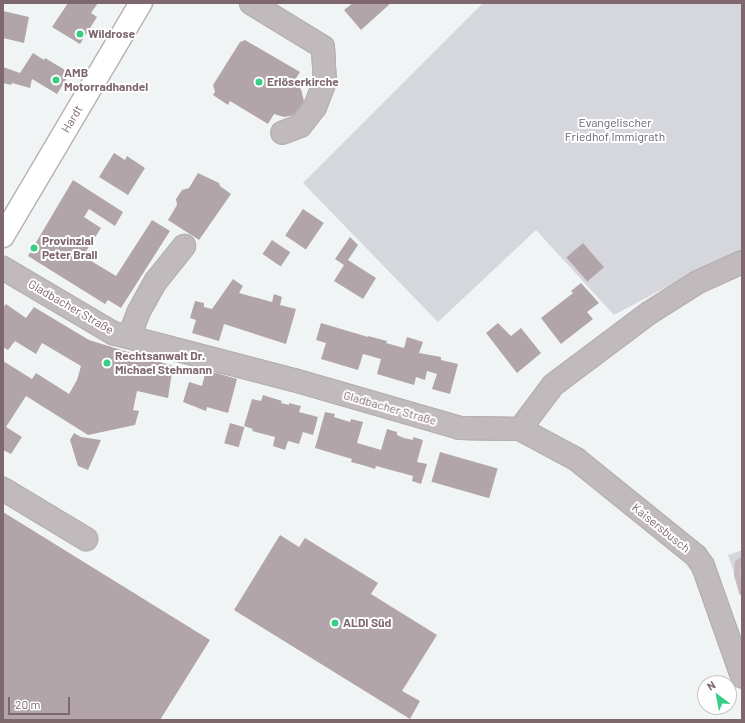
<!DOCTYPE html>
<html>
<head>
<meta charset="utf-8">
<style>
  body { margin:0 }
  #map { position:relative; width:745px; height:723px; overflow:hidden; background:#f1f4f5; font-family:Barlow,sans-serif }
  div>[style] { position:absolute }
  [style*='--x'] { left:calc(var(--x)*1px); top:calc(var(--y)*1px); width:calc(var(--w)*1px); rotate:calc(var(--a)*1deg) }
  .green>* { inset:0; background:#d6d7dd }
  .stream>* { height:6px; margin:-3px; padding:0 3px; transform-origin:3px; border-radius:3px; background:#c6b9bf }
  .building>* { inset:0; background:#b1a5a9; transform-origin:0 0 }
  .roads { filter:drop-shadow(1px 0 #b7b0b2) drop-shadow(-1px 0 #b7b0b2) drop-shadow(0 1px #b7b0b2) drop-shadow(0 -1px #b7b0b2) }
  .minor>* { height:22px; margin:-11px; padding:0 11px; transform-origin:11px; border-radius:11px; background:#c1babc }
  .major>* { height:22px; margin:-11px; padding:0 11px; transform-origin:11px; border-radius:11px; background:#fff }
  .dots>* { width:11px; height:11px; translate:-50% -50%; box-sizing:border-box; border:2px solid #fff; border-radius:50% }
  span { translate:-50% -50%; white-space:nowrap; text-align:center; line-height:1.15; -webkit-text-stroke:4px #fff; paint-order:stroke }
  .poi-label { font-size:12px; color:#7f676e; font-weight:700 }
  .left { translate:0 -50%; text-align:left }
  .street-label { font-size:12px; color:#7f676e }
  .park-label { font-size:12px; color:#666577 }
  .frame { position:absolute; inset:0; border:4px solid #7f676e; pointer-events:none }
  .north { position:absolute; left:697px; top:675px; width:40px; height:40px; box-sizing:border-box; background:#fff; border:1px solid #ccc2c5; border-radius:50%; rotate:328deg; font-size:11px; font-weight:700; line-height:16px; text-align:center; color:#7f676e }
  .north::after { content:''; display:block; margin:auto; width:14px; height:18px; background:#38ce85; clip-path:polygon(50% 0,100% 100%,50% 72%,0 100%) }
  .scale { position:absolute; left:8px; top:697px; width:62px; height:18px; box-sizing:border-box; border:2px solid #7f676e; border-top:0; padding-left:5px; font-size:12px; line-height:14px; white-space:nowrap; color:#7f676e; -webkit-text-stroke:3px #fff; paint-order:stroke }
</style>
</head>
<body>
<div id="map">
  <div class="green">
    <i style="clip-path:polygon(483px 3px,741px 3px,742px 250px,691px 274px,614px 315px,536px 230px,438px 322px,303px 183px)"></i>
    <i style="clip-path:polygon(742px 550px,742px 596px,728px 555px)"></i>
  </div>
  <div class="stream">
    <i style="--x:742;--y:560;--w:5;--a:143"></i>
    <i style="--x:738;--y:563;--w:12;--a:95"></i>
    <i style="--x:737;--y:575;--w:18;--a:74"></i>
  </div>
  <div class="building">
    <i style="clip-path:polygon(68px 3px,98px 3px,91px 13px,97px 17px,80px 44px,52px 27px)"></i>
    <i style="clip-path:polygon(353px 3px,391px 3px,361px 30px,344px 10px)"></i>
    <i style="clip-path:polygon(3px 11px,29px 17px,24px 43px,3px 38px)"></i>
    <i style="clip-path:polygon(245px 40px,300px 72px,293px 83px,301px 89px,304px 101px,307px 103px,295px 115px,284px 117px,274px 114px,268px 124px,230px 101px,228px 105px,213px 95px,215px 92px,213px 85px,240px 42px)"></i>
    <i style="clip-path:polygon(33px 53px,44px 60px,45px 58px,70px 73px,57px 94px,32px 79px,30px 88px,12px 83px,11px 85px,3px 83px,3px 67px,20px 73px)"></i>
    <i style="clip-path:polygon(114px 153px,125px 160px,127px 156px,145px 168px,128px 195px,99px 177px)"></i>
    <i style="clip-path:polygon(198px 173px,219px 183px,220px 186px,231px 194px,199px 240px,168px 220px,177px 205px,176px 199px,182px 190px,189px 188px)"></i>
    <i style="clip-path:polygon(73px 180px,123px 212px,115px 226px,89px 209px,84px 217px,101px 228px,83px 256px,116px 276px,152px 220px,170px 231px,121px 308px,108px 300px,105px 304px,28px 256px)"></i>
    <i style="left:303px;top:209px;width:25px;height:32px;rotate:34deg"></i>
    <i style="clip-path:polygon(350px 237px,358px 245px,348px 260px,376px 278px,363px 299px,334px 281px,344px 265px,335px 259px)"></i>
    <i style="left:272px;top:240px;width:22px;height:17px;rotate:34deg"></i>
    <i style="left:583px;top:243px;width:32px;height:22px;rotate:49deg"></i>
    <i style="clip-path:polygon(233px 279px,243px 286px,239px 293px,272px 302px,274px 294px,282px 297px,280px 305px,296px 309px,286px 344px,224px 324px,219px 341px,192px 333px,196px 320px,190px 318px,195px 301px,204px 303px,204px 307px,212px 309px)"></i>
    <i style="clip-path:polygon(581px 283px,599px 303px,587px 312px,593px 319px,561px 344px,541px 318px,573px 293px,571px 291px)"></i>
    <i style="clip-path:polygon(6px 304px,26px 318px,34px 307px,89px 340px,173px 366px,168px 398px,137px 391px,133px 410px,139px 411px,135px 425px,88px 435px,26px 396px,6px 427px,22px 437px,11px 454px,3px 450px,3px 361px,32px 379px,36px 373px,69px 394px,77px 380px,81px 366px,42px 343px,36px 354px,15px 341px,8px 350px,3px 347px,3px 308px)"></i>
    <i style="clip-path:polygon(321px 323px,368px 337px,368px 336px,387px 341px,386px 343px,404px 348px,407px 337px,423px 342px,419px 353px,441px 357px,441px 360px,458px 364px,450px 394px,432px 389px,437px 374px,427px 371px,425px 380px,416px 377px,414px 385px,377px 374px,381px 359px,367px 355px,363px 354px,358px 370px,321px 359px,326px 343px,316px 340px)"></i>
    <i style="clip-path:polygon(498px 323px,511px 336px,521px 328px,541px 353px,517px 373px,486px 333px)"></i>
    <i style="clip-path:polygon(206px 370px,237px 379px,228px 413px,207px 407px,206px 411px,183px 402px,189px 382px,202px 386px)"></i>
    <i style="clip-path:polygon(263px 395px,282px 401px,281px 403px,289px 405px,289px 403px,301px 406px,299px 412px,318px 417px,313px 435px,303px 432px,299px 444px,288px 441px,285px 450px,273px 446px,275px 437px,252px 431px,253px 429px,244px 426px,252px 399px,261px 401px)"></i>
    <i style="clip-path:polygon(325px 412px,335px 414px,334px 417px,350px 422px,351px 419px,363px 422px,357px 443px,371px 447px,381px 450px,387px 429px,397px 432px,397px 435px,404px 438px,413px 440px,413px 437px,423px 440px,417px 462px,427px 464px,421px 484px,412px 481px,413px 476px,376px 466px,375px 469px,366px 466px,351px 462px,352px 459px,315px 448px)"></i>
    <i style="left:230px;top:423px;width:15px;height:21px;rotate:16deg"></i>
    <i style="clip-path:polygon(74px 433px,81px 437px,101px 440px,88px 470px,78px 466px,70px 440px)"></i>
    <i style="left:440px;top:452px;width:60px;height:31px;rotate:16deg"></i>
    <i style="clip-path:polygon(3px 512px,210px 640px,160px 720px,3px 720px)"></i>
    <i style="clip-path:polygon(280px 535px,299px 547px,305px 538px,378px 583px,371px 594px,437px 635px,402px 691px,420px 701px,410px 719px,234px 610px)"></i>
  </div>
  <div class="roads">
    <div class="minor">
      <i style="--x:251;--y:3;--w:84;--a:31.4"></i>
      <i style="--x:323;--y:47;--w:34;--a:87"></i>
      <i style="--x:325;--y:81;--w:28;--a:111"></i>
      <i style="--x:315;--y:107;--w:24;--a:128"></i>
      <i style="--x:300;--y:126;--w:19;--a:159"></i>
      <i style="--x:3;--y:268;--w:128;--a:30.6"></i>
      <i style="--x:113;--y:333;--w:187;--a:14.6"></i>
      <i style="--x:294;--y:380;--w:173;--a:16.1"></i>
      <i style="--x:460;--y:428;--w:60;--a:1"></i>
      <i style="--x:520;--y:429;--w:64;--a:28.2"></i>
      <i style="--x:576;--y:459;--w:154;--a:38.9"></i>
      <i style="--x:696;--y:556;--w:12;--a:55"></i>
      <i style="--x:703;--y:566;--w:117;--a:70.5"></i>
      <i style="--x:129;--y:337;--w:26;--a:-69"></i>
      <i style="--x:138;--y:313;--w:37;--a:-61"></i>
      <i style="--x:156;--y:281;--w:45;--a:-51.3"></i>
      <i style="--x:520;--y:429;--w:55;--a:-53.1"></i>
      <i style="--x:553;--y:385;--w:120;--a:-36.9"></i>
      <i style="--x:649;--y:313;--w:58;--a:-32.3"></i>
      <i style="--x:698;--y:282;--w:48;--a:-24.4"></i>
      <i style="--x:3;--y:489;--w:97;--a:31.1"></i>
    </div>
    <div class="major">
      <i style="--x:3;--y:236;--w:271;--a:-59.4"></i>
    </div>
  </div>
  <div class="dots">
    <i style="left:80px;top:34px;background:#38ce85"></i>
    <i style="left:56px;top:80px;background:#38ce85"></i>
    <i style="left:259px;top:82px;background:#38ce85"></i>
    <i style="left:34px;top:248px;background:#38ce85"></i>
    <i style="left:107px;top:363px;background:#38ce85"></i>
    <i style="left:335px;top:623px;background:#38ce85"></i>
  </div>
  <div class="poi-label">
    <span class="left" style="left:88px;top:34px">Wildrose</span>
    <span class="left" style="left:64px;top:80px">AMB<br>Motorradhandel</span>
    <span class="left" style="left:267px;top:82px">Erlöserkirche</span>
    <span class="left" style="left:42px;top:248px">Provinzial<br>Peter Brall</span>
    <span class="left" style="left:115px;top:363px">Rechtsanwalt Dr.<br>Michael Stehmann</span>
    <span class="left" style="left:343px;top:623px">ALDI Süd</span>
  </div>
  <div class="street-label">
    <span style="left:72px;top:119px;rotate:-59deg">Hardt</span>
    <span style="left:71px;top:307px;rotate:30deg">Gladbacher Straße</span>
    <span style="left:390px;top:408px;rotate:16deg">Gladbacher Straße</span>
    <span style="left:661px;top:528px;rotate:39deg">Kaisersbusch</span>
  </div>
  <div class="park-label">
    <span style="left:615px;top:130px">Evangelischer<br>Friedhof Immigrath</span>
  </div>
  <div class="frame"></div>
  <div class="north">N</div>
  <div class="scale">20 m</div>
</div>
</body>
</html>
